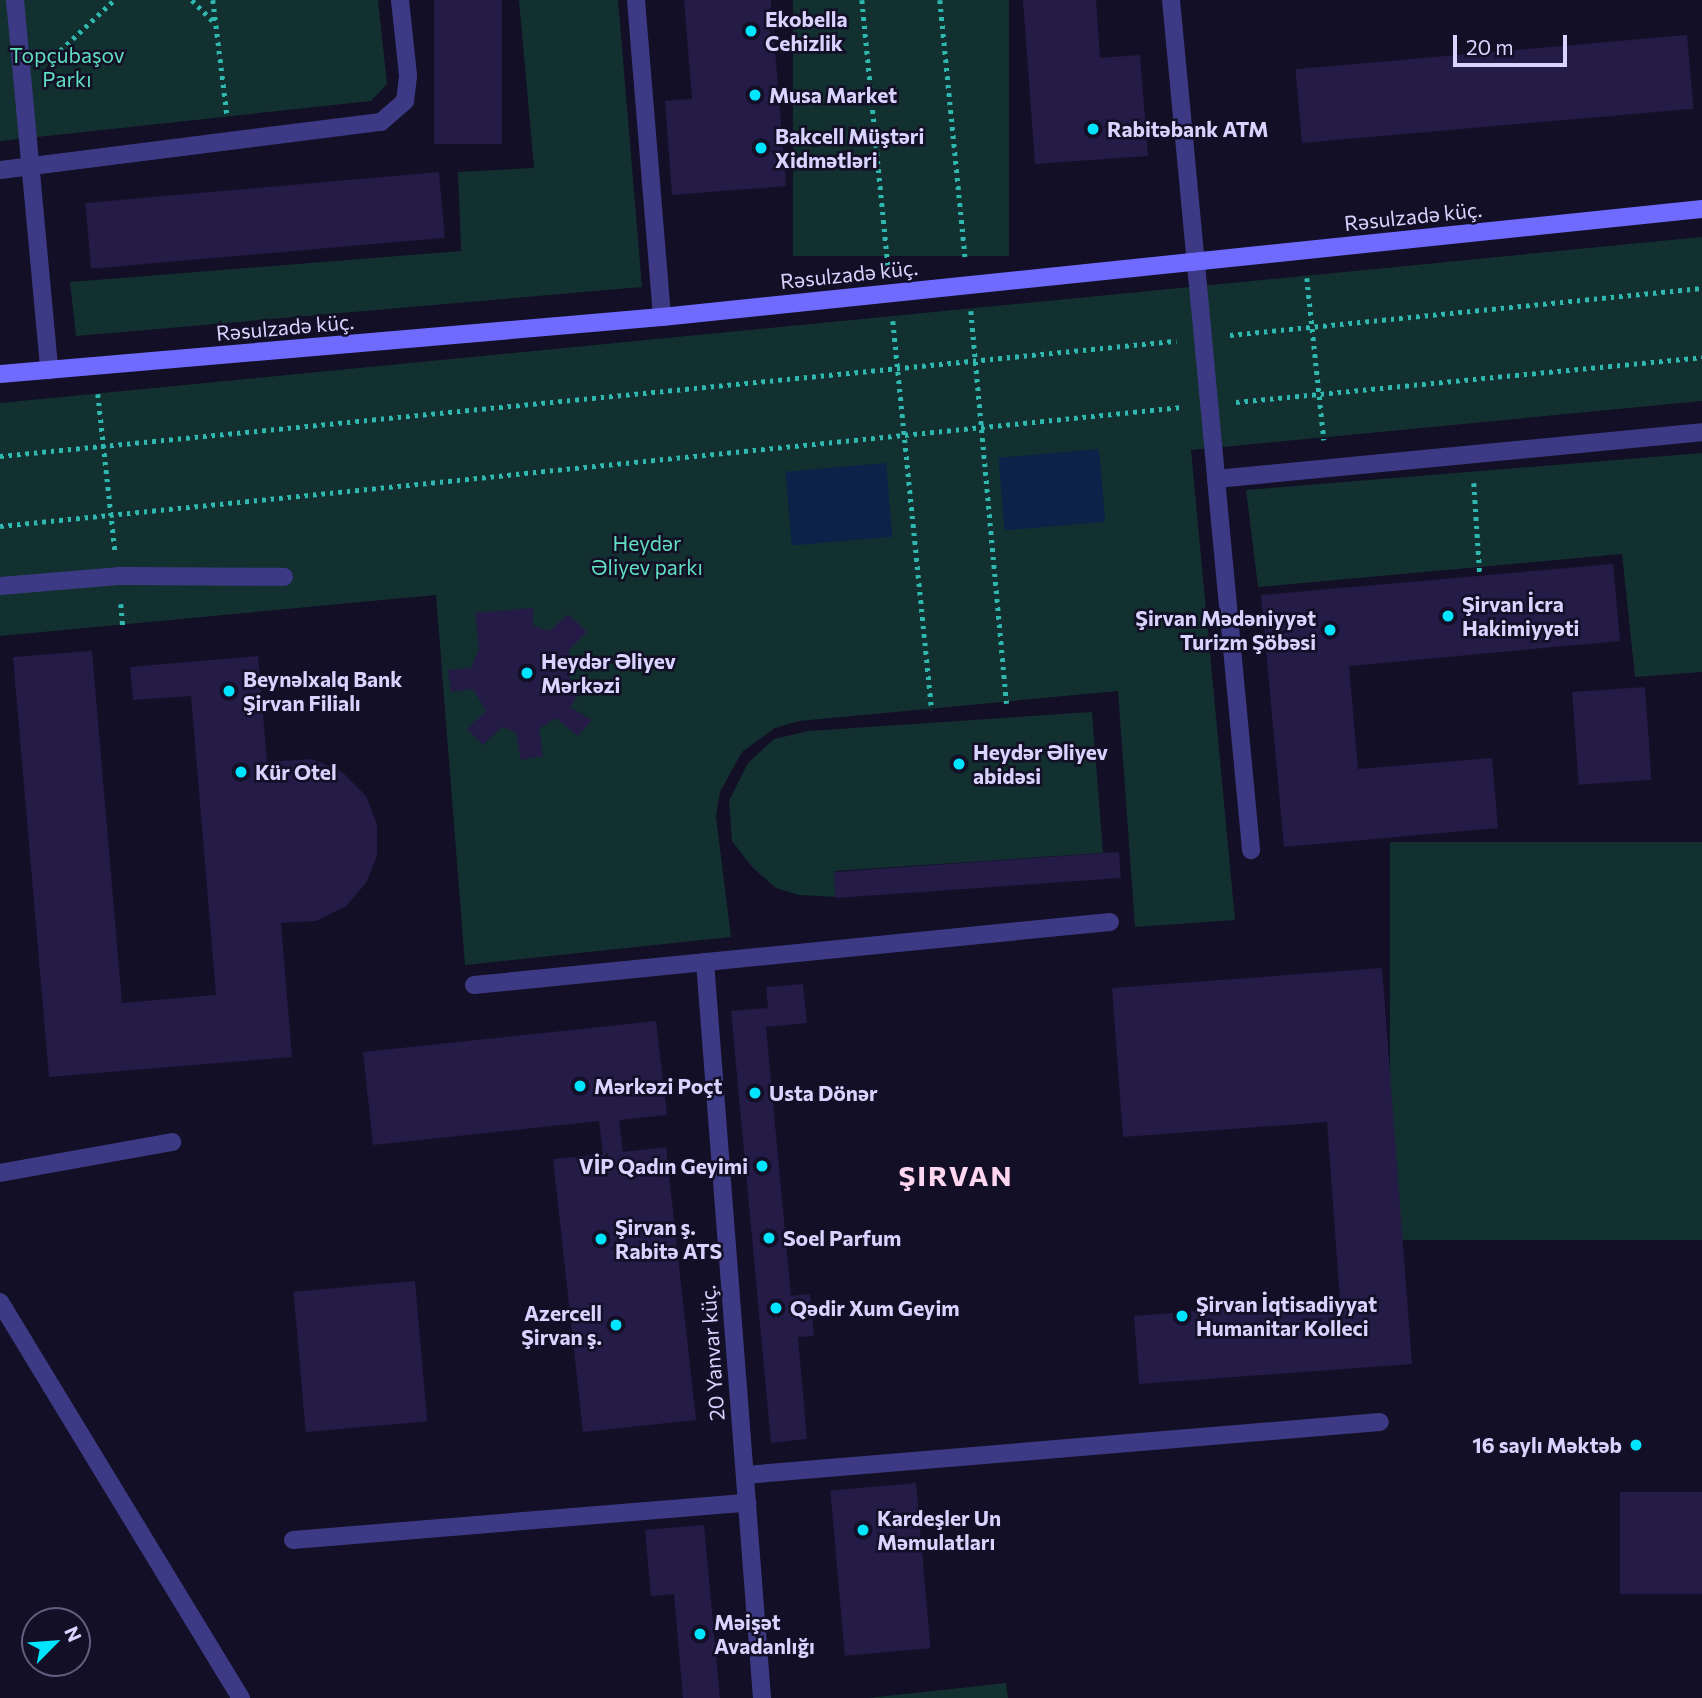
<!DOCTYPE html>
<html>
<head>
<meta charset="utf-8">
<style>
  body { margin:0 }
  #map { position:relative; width:1702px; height:1698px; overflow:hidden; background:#130f26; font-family:Commissioner,sans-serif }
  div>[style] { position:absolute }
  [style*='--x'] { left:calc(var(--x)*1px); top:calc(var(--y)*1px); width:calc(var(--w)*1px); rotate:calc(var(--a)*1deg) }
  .green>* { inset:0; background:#12302f; transform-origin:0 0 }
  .water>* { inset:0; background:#0c2248; transform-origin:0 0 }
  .building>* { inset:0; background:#241b47; transform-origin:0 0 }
  .path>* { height:4.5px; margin-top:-2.25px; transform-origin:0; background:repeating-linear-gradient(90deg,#2fb8b0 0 3.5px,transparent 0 8.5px) }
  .lane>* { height:18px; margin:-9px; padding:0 9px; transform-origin:9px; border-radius:9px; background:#3d3a85 }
  .street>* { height:18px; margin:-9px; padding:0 9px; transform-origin:9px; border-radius:9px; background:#3d3a85 }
  .secondary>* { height:18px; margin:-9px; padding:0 9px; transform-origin:9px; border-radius:9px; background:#6f6bff }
  .dots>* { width:19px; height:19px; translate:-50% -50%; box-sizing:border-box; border:4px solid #130f26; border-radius:50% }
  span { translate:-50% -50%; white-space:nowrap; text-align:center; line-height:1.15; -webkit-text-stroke:5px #130f26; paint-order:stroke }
  .poi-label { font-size:21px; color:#d9d4ff; font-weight:700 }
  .left { translate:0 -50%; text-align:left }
  .right { translate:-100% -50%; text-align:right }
  .park-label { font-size:21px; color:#5fe0c0 }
  .street-label { font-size:21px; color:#d9d4ff }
  .district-label { font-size:28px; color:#ffd6f0; font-weight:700; letter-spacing:2px }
  .north { position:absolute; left:21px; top:1607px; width:70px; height:70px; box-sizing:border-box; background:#130f26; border:2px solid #625e7d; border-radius:50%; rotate:65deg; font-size:19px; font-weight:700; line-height:28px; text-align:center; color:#d9d4ff }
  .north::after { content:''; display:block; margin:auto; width:24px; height:32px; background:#00e5ff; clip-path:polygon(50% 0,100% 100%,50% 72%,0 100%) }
  .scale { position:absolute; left:1453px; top:35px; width:114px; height:32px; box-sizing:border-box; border:4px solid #d9d4ff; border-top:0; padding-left:9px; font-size:21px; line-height:24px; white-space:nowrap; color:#d9d4ff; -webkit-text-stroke:5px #130f26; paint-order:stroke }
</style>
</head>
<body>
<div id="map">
  <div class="green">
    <i style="clip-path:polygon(0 0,378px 0,387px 84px,371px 101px,0 141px)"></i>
    <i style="clip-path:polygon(519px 0,618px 0,642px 287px,76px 336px,70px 282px,461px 251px,458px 172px,534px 168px)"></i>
    <i style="left:793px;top:0;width:216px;height:256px"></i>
    <i style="clip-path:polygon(1702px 237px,1702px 401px,1191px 450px,1235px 920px,1135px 927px,1118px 691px,799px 721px,775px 728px,742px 752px,720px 792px,716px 816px,731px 937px,465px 965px,436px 595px,0 636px,0 403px)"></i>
    <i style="clip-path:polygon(1702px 453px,1702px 672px,1635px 677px,1622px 554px,1258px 587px,1246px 490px)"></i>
    <i style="clip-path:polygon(1092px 712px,1103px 853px,835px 871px,837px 897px,799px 895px,776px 888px,753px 868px,732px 841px,729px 801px,748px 763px,774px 739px,809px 731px)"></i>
    <i style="left:1702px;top:842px;width:398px;height:312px;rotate:90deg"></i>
    <i style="clip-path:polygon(1006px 1683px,1008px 1698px,868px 1698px)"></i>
  </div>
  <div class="water">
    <i style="left:1099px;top:449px;width:73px;height:101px;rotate:85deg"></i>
    <i style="left:886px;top:463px;width:74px;height:101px;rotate:85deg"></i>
  </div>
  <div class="building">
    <i style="left:434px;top:0;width:68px;height:144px"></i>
    <i style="clip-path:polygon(684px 0,771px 0,786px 186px,672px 195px,665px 101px,692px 99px)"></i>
    <i style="clip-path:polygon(1023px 0,1096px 0,1100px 58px,1140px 55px,1148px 156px,1035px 164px)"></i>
    <i style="left:1687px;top:35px;width:74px;height:393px;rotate:85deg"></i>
    <i style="left:439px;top:172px;width:66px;height:355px;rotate:85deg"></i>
    <i style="clip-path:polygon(1613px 564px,1620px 641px,1349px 666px,1358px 769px,1492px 758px,1498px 828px,1284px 847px,1261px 595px)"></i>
    <i style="clip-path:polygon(533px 608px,533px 626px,550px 631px,568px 614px,587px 632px,569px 650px,570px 683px,582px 690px,570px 707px,592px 720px,578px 736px,555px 718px,539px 729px,543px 756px,521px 760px,516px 732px,502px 727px,483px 745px,467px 729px,486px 711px,473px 689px,451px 692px,448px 670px,471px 668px,479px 649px,475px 613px)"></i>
    <i style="clip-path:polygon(92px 651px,122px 1003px,216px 995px,191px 696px,133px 700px,130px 667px,258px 656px,267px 762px,312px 759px,342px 772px,366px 796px,377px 824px,377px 856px,366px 883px,346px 906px,316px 921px,281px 923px,292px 1057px,49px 1077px,13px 657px)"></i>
    <i style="left:1645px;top:687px;width:93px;height:73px;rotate:86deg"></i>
    <i style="left:1119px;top:852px;width:26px;height:286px;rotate:86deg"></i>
    <i style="clip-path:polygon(1382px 968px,1412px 1364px,1139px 1384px,1134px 1316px,1340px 1300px,1327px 1122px,1123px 1137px,1112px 988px)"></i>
    <i style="clip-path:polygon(803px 984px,807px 1023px,766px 1027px,791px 1296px,810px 1294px,814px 1336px,798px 1337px,807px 1439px,771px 1443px,731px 1011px,768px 1008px,766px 987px)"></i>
    <i style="clip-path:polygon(656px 1021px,667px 1115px,619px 1120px,623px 1152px,666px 1147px,696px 1420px,583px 1432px,553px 1159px,603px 1154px,599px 1121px,373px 1145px,363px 1052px)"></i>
    <i style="left:415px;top:1281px;width:141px;height:122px;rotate:85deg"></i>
    <i style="left:916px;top:1483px;width:166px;height:86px;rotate:85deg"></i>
    <i style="left:1702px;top:1492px;width:102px;height:82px;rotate:90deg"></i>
    <i style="clip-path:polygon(704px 1525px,720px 1698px,683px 1698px,674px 1594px,651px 1596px,645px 1530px)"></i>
  </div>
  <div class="path">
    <i style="--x:192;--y:0;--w:34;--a:45"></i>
    <i style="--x:213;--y:0;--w:115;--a:83"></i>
    <i style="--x:862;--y:0;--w:268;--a:84.4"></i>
    <i style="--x:940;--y:0;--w:258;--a:84.4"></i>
    <i style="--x:48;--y:62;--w:91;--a:-43.2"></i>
    <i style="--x:1307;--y:278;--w:163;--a:84"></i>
    <i style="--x:971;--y:311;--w:394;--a:84.8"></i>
    <i style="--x:893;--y:321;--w:391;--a:84.3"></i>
    <i style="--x:1230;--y:335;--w:474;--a:-5.7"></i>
    <i style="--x:98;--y:394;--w:157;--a:83.8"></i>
    <i style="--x:1236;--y:402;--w:468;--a:-5.5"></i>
    <i style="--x:0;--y:456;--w:1182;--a:-5.59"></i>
    <i style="--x:1474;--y:483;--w:93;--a:86.3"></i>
    <i style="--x:0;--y:526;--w:1188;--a:-5.75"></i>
    <i style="--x:121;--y:604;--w:21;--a:85"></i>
  </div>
  <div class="lane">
    <i style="--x:15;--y:0;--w:372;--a:84.7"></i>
    <i style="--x:636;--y:0;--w:318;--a:85.3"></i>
    <i style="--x:0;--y:170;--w:384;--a:-7.2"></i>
    <i style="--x:381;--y:122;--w:32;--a:-41"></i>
    <i style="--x:405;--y:101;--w:26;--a:-83"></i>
    <i style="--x:408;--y:75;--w:75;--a:-96.1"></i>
    <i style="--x:1216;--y:479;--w:373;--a:84.6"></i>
    <i style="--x:0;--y:586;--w:118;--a:-4.8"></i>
    <i style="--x:118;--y:576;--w:166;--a:0.3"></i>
    <i style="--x:474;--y:985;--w:639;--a:-5.66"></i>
    <i style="--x:745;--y:1475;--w:637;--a:-4.77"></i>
    <i style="--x:293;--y:1540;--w:456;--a:-4.7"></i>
  </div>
  <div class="street">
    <i style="--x:1171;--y:0;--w:481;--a:84.6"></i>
    <i style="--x:1216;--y:479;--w:488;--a:-5.5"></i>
    <i style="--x:705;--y:962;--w:738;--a:85.57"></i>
    <i style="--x:0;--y:1173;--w:175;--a:-10.2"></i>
    <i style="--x:0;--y:1302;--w:464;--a:58.7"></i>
  </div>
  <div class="secondary">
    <i style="--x:0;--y:374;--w:664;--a:-4.92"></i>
    <i style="--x:662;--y:317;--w:1046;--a:-5.93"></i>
  </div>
  <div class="dots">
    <i style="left:751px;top:31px;background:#00e5ff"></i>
    <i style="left:755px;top:95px;background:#00e5ff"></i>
    <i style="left:1093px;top:129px;background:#00e5ff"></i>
    <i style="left:761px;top:148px;background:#00e5ff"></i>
    <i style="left:1448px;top:616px;background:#00e5ff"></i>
    <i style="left:1330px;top:630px;background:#00e5ff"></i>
    <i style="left:527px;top:673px;background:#00e5ff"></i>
    <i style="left:229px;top:691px;background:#00e5ff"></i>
    <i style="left:959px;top:764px;background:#00e5ff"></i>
    <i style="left:241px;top:772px;background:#00e5ff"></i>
    <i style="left:580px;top:1086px;background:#00e5ff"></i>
    <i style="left:755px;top:1093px;background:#00e5ff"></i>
    <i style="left:762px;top:1166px;background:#00e5ff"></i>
    <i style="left:769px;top:1238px;background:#00e5ff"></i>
    <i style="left:601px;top:1239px;background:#00e5ff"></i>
    <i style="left:776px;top:1308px;background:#00e5ff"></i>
    <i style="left:1182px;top:1316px;background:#00e5ff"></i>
    <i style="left:616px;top:1325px;background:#00e5ff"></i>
    <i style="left:1636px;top:1445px;background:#00e5ff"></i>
    <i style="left:863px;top:1530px;background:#00e5ff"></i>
    <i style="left:700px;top:1634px;background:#00e5ff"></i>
  </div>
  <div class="poi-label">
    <span class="left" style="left:765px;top:31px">Ekobella<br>Cehizlik</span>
    <span class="left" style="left:769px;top:95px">Musa Market</span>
    <span class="left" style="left:1107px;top:129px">Rabitəbank ATM</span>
    <span class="left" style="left:775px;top:148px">Bakcell Müştəri<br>Xidmətləri</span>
    <span class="left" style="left:1462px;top:616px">Şirvan İcra<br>Hakimiyyəti</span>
    <span class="right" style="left:1316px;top:630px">Şirvan Mədəniyyət<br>Turizm Şöbəsi</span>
    <span class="left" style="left:541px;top:673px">Heydər Əliyev<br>Mərkəzi</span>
    <span class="left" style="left:243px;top:691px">Beynəlxalq Bank<br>Şirvan Filialı</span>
    <span class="left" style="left:973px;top:764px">Heydər Əliyev<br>abidəsi</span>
    <span class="left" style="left:255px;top:772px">Kür Otel</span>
    <span class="left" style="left:594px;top:1086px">Mərkəzi Poçt</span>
    <span class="left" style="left:769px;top:1093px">Usta Dönər</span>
    <span class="right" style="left:748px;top:1166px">VİP Qadın Geyimi</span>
    <span class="left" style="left:615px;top:1239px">Şirvan ş.<br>Rabitə ATS</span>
    <span class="left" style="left:783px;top:1238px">Soel Parfum</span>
    <span class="left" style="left:1196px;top:1316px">Şirvan İqtisadiyyat<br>Humanitar Kolleci</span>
    <span class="left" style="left:790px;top:1308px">Qədir Xum Geyim</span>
    <span class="right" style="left:602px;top:1325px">Azercell<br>Şirvan ş.</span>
    <span class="right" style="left:1622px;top:1445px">16 saylı Məktəb</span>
    <span class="left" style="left:877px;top:1530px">Kardeşler Un<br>Məmulatları</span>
    <span class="left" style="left:714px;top:1634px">Məişət<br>Avadanlığı</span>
  </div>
  <div class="park-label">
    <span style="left:67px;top:67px">Topçubaşov<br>Parkı</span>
    <span style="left:647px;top:555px">Heydər<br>Əliyev parkı</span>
  </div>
  <div class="street-label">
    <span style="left:1413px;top:216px;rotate:-6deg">Rəsulzadə küç.</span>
    <span style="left:849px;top:274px;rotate:-6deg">Rəsulzadə küç.</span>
    <span style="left:285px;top:327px;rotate:-5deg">Rəsulzadə küç.</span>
    <span style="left:712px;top:1353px;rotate:-94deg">20 Yanvar küç.</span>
  </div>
  <div class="district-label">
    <span style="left:956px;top:1175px">ŞIRVAN</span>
  </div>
  <div class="north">N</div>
  <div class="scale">20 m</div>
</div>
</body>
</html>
